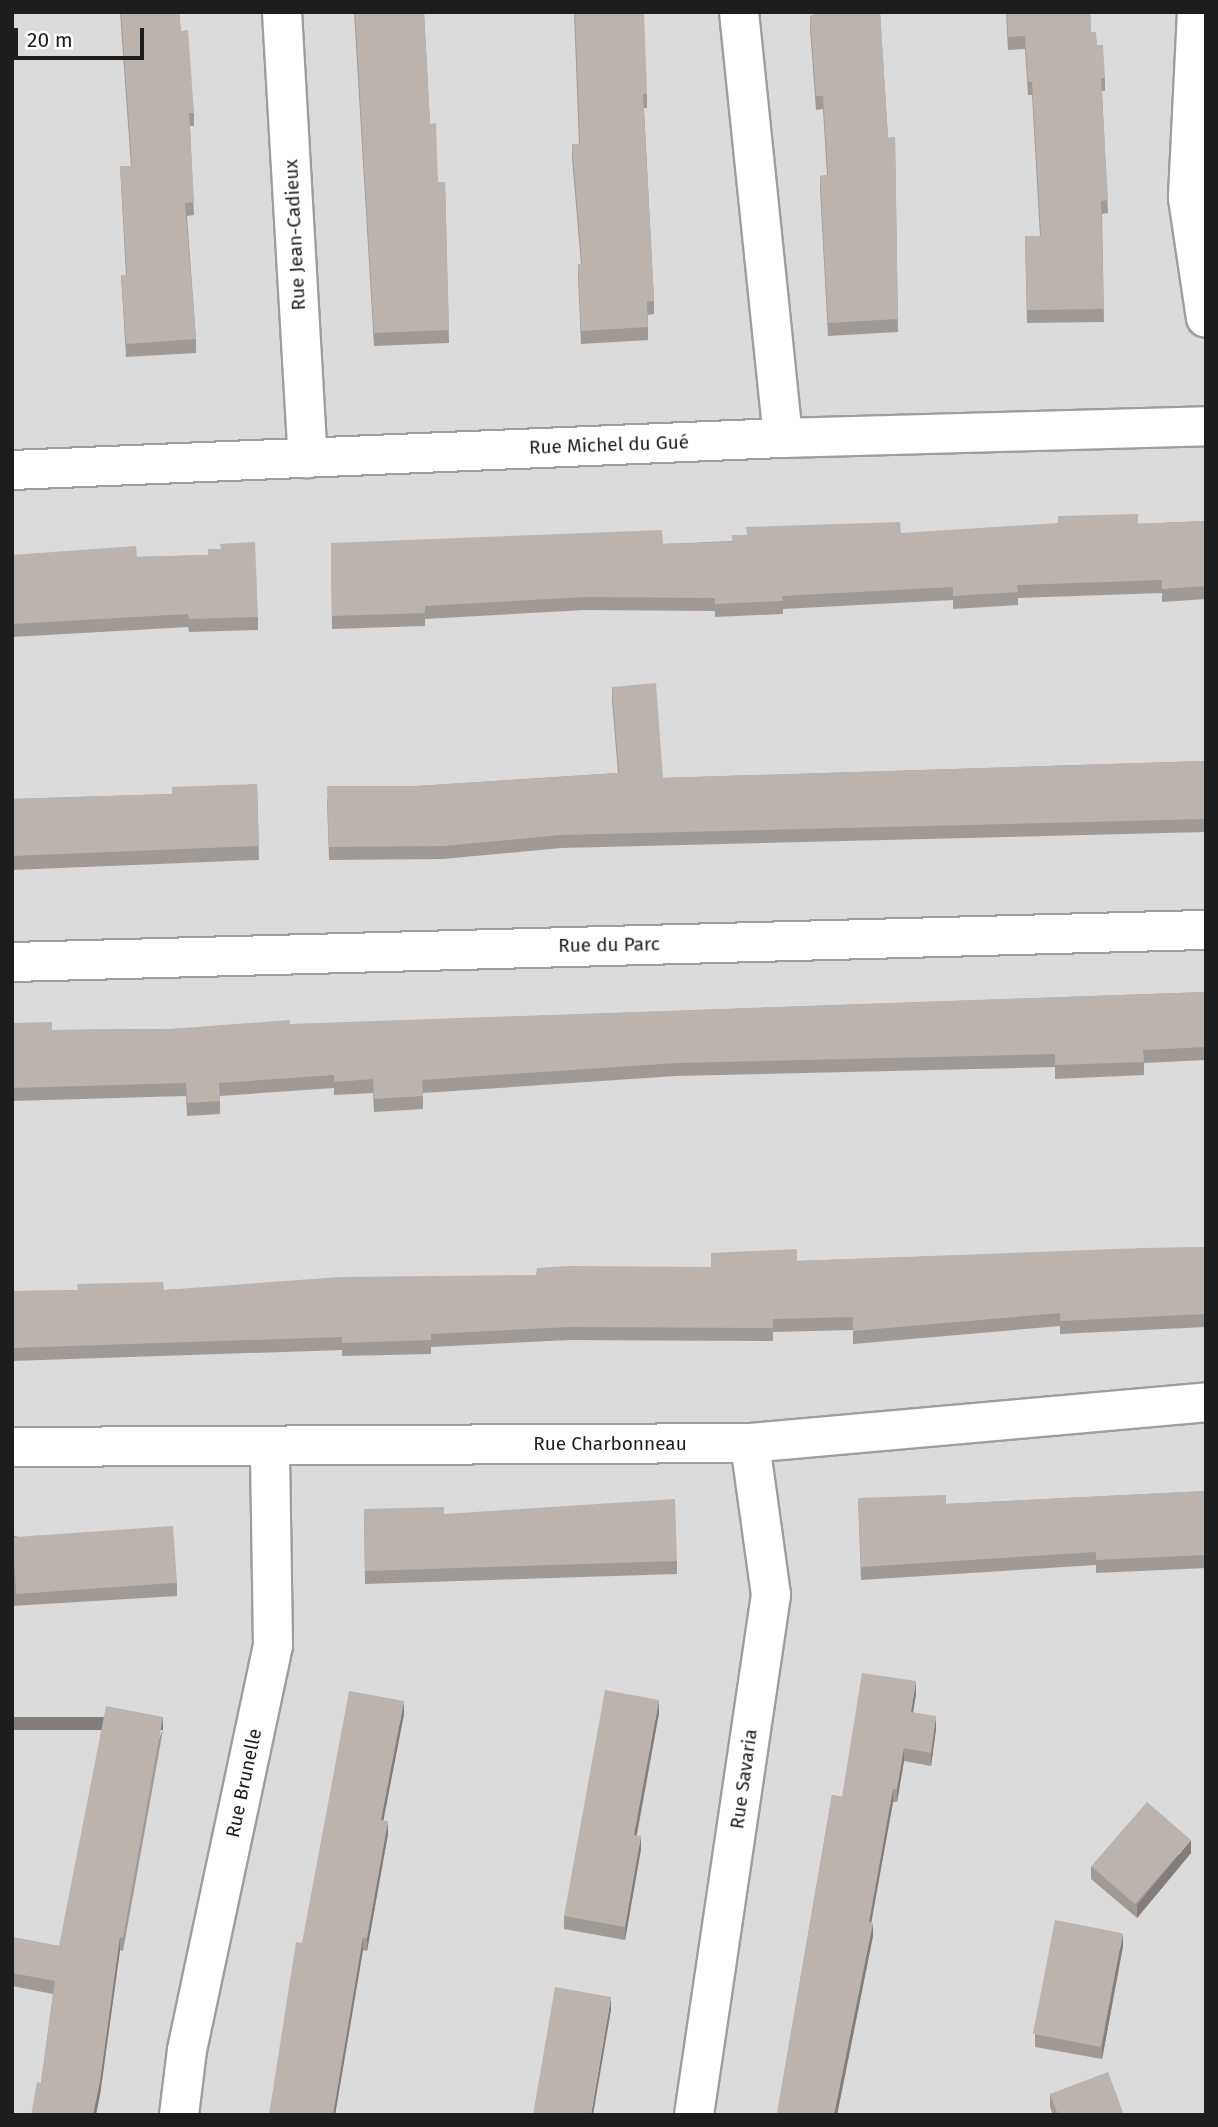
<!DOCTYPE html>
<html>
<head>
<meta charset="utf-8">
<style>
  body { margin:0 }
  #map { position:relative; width:1218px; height:2127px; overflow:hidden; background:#edeae4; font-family:"Fira Sans",sans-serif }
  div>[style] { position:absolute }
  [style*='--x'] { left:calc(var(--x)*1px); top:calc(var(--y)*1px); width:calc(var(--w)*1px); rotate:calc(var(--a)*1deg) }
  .residential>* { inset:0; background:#dbdbdb; transform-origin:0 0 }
  .roads { filter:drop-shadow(2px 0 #9e9e9e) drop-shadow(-2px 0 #9e9e9e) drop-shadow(0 2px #9e9e9e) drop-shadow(0 -2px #9e9e9e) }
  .minor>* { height:38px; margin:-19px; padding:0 19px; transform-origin:19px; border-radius:19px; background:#fff }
  .wall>* { inset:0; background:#a09a96 }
  .shaded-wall>* { inset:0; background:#827d7a; transform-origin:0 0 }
  .building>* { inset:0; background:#bab3ae; transform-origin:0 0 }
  span { translate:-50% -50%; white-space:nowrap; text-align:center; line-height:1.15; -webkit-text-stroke:6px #fff; paint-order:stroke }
  .street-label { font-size:19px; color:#1d1d1d }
  .frame { position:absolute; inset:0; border:14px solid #1d1d1d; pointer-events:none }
  .scale { position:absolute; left:14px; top:28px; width:130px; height:32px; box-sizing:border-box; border:4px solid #1d1d1d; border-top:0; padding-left:9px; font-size:21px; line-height:24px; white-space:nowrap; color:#1d1d1d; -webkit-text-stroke:5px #fff; paint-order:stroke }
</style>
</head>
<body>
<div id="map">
  <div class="residential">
    <i style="left:12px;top:12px;width:1194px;height:2103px"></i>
  </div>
  <div class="roads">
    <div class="minor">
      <i style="--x:282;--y:12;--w:447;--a:86.7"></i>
      <i style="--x:739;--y:12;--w:428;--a:84.1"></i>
      <i style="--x:1197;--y:12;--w:186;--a:92.8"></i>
      <i style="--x:1188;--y:198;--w:121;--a:81.5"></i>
      <i style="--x:12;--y:470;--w:772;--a:-2.38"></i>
      <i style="--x:783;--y:438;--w:423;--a:-1.6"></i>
      <i style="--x:12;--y:962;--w:1194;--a:-1.54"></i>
      <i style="--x:12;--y:1447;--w:738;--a:-0.31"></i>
      <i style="--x:750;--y:1443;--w:458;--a:-5.1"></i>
      <i style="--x:179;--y:2115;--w:65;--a:-83"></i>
      <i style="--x:187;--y:2050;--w:414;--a:-78"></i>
      <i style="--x:273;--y:1645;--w:197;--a:-90.9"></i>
      <i style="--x:694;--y:2115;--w:526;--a:-81.58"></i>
      <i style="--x:771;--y:1595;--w:153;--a:-97.9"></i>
    </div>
  </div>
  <div class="wall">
    <i style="clip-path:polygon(120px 12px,179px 12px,181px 31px,194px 113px,194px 126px,190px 126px,194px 215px,187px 216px,196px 339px,196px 353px,126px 357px,121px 275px,126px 275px,120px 166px,131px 166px)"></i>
    <i style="clip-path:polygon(354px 12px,424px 12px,430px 124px,438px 182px,445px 182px,449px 343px,374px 346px)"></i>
    <i style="clip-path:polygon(574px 12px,647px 94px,647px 108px,644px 108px,654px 301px,654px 314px,648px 315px,648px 340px,581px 344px,578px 277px,578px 264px,581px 264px,572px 158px,572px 144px,579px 144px)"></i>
    <i style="clip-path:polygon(813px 12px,880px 12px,888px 138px,895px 137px,898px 332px,828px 336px,820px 189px,820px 176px,827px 175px,823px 109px,816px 110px,810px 28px,810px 15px,814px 15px)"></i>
    <i style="clip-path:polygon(1006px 12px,1090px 12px,1091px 32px,1097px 45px,1105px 78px,1105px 91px,1102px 91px,1108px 213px,1102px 214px,1104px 322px,1027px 323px,1025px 236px,1040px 236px,1032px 95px,1028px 95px,1025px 49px,1008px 50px)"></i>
    <i style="clip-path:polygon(1206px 521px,1206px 599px,1162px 602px,1162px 593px,1018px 598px,1018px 605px,953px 609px,953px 600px,783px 609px,783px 614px,715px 617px,715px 611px,585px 610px,425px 619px,425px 626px,332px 629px,331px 543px,663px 544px)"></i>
    <i style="clip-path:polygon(208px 549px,258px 617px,258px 630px,189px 632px,188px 627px,12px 637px,12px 555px,137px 557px,208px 555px)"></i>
    <i style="clip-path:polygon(612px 687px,663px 778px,1206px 761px,1206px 832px,561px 848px,443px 859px,329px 860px,327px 799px,417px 786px,618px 773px,612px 700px)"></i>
    <i style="clip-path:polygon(257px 784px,259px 860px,12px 870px,12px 799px,172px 794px)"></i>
    <i style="clip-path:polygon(1206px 992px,1206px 1060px,1144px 1063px,1144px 1075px,1055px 1079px,1055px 1067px,676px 1076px,423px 1093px,423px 1109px,374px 1112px,373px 1093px,334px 1095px,334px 1088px,220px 1096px,220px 1114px,187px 1116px,186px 1096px,12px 1101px,12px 1023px,52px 1030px,170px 1029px)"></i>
    <i style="clip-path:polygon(1206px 1247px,1206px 1327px,1060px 1334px,1060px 1326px,853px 1344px,853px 1330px,773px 1332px,773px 1341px,570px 1340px,431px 1347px,431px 1354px,342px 1356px,342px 1350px,12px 1361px,12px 1291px,164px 1290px,536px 1275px,711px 1267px,797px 1261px)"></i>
    <i style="clip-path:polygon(1206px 1491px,1206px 1568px,1096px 1573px,1096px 1565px,861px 1580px,858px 1498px,946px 1504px)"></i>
    <i style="clip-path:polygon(364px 1509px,444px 1514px,677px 1561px,677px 1574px,365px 1584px)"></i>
    <i style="clip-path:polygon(12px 1535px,177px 1583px,177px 1596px,12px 1606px)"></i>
    <i style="clip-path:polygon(916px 1694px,913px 1712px,936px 1729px,931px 1766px,904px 1761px,897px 1802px,893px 1802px,871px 1922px,873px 1936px,837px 2115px,777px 2115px,832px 1795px,842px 1797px)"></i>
    <i style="clip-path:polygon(659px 1713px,637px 1835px,641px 1849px,625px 1940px,564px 1929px,564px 1916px)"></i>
    <i style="clip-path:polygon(404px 1714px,383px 1820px,388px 1834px,367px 1951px,363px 1950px,335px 2115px,269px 2115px,302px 1943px)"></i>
    <i style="clip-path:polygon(163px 1730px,123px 1951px,120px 1950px,100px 2095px,41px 2083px,53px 1994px,12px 1986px,12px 1937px,59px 1946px)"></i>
    <i style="clip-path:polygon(1191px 1853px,1137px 1918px,1091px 1879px,1091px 1866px)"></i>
    <i style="clip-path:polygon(1123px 1946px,1102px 2059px,1035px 2047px,1035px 2034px)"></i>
    <i style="clip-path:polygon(1050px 2094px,1124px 2115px,1053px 2115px,1050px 2107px)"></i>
  </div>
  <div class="shaded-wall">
    <i style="clip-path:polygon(916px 1681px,916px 1694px,911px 1725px,911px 1712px)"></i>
    <i style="clip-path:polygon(659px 1700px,659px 1713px,634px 1848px,634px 1835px)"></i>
    <i style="clip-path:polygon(404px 1701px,404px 1714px,381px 1833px,381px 1820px)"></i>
    <i style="clip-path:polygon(936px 1716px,936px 1729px,931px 1766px,931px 1753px)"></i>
    <i style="left:163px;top:1717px;width:13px;height:225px;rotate:90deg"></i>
    <i style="clip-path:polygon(904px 1748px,904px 1761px,897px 1802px,897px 1789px)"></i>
    <i style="clip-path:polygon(893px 1789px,893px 1802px,869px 1935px,869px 1922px)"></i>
    <i style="clip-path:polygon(388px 1821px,388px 1834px,367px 1951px,367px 1938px)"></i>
    <i style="clip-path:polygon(641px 1836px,641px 1849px,625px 1940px,625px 1927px)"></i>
    <i style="clip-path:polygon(1191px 1840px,1191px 1853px,1137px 1918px,1137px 1905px)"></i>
    <i style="clip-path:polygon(873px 1923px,873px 1936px,837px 2115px,834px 2115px)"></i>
    <i style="clip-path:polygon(1123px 1933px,1123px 1946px,1102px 2059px,1102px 2046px)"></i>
    <i style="clip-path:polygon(120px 1937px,120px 1950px,100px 2095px,96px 2115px,93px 2115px)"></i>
    <i style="clip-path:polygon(363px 1937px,363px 1950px,335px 2115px,333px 2115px)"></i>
    <i style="clip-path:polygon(611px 1997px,611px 2010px,593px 2115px,591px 2115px)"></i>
  </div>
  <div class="building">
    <i style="clip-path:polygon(121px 12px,179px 12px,181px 31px,188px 30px,194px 113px,189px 113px,194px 202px,185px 203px,196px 339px,126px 344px,121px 275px,127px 275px,120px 166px,132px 166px)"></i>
    <i style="clip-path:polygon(355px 12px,424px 12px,430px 124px,436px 123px,438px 182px,445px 182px,449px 330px,374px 333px)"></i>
    <i style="clip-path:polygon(575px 12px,644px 12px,647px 94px,643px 94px,654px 301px,647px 302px,648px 327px,581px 331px,578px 264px,582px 264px,572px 144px,580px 144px)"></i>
    <i style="clip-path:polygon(815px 12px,880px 12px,888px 138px,895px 137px,898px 319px,828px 323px,820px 176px,828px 175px,823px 96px,816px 96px,810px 15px,815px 15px)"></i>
    <i style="clip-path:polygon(1007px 12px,1090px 12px,1091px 32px,1096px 32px,1097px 45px,1103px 45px,1105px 78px,1101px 78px,1108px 200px,1101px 201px,1104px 309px,1027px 310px,1025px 236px,1041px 236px,1032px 82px,1028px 82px,1025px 36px,1008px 37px)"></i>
    <i style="clip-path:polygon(1138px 514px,1138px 524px,1206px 521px,1206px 586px,1162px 589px,1162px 580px,1017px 585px,1018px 592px,953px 596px,953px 587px,782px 596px,783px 601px,715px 604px,715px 598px,585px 597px,425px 606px,425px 613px,332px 616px,331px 543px,662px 530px,663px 544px,732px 542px,732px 535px,747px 535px,746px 527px,900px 522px,901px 533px,1058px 523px,1058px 516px)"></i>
    <i style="clip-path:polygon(255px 542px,258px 617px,189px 619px,188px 614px,12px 624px,12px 555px,136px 546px,137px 557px,208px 555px,208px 549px,221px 549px,220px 544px)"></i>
    <i style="clip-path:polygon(656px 683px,663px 778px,1206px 761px,1206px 819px,561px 835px,443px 846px,329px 847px,327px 786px,417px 786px,619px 773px,612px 687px)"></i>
    <i style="clip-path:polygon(257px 784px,259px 846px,12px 856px,12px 799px,172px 794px,172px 787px)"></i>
    <i style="clip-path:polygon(1206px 992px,1206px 1047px,1143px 1050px,1144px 1062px,1055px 1065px,1055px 1054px,676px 1063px,422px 1080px,423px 1096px,374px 1099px,373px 1079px,334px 1082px,334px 1075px,219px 1083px,220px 1101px,187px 1103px,186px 1083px,12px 1088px,12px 1023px,52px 1022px,52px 1030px,170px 1029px,290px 1020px,290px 1024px)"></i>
    <i style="clip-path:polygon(1206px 1247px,1206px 1314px,1060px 1321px,1060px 1313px,853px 1331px,853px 1317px,773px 1319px,773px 1328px,570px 1327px,431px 1334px,431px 1340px,342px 1343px,342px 1337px,12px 1348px,12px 1291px,78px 1290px,77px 1284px,163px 1282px,164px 1290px,340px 1277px,536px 1275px,537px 1268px,568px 1266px,711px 1267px,711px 1253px,797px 1249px,797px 1261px,1143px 1248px)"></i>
    <i style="clip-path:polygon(1206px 1491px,1206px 1555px,1096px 1560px,1096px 1552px,861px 1567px,858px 1498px,946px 1495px,946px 1504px)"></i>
    <i style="clip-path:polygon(675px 1499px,677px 1561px,365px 1571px,364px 1509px,444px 1507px,444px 1514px)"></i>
    <i style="left:173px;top:1526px;width:57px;height:161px;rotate:86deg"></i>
    <i style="clip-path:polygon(862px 1673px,916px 1681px,911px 1712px,936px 1716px,931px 1753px,904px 1748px,897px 1789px,893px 1789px,869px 1922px,873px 1923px,834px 2115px,788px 2115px,777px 2113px,832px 1795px,842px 1797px)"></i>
    <i style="clip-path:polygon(605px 1690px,659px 1700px,634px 1835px,641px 1836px,625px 1927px,564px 1916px)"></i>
    <i style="clip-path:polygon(349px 1691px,404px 1701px,381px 1820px,388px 1821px,367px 1938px,363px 1937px,333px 2115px,269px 2115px,296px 1942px,302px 1943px)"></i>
    <i style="clip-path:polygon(106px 1706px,163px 1717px,123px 1938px,120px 1937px,100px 2082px,93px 2115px,31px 2115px,37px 2082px,41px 2083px,55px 1981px,12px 1973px,12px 1937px,59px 1946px)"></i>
    <i style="left:1147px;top:1802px;width:58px;height:85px;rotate:41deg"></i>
    <i style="left:1055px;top:1920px;width:69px;height:116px;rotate:11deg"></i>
    <i style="clip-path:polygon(555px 1987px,611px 1997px,591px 2114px,594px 2115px,533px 2115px)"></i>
    <i style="clip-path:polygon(1108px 2072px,1124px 2115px,1058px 2115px,1050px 2094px)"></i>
  </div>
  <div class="street-label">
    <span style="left:295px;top:235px;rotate:-93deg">Rue Jean-Cadieux</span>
    <span style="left:609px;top:445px;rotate:-2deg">Rue Michel du Gué</span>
    <span style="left:609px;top:945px;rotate:-1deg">Rue du Parc</span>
    <span style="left:610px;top:1444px">Rue Charbonneau</span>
    <span style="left:744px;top:1779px;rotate:-82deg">Rue Savaria</span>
    <span style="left:244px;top:1783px;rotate:-78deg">Rue Brunelle</span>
  </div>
  <div class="frame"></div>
  <div class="scale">20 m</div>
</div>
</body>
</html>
